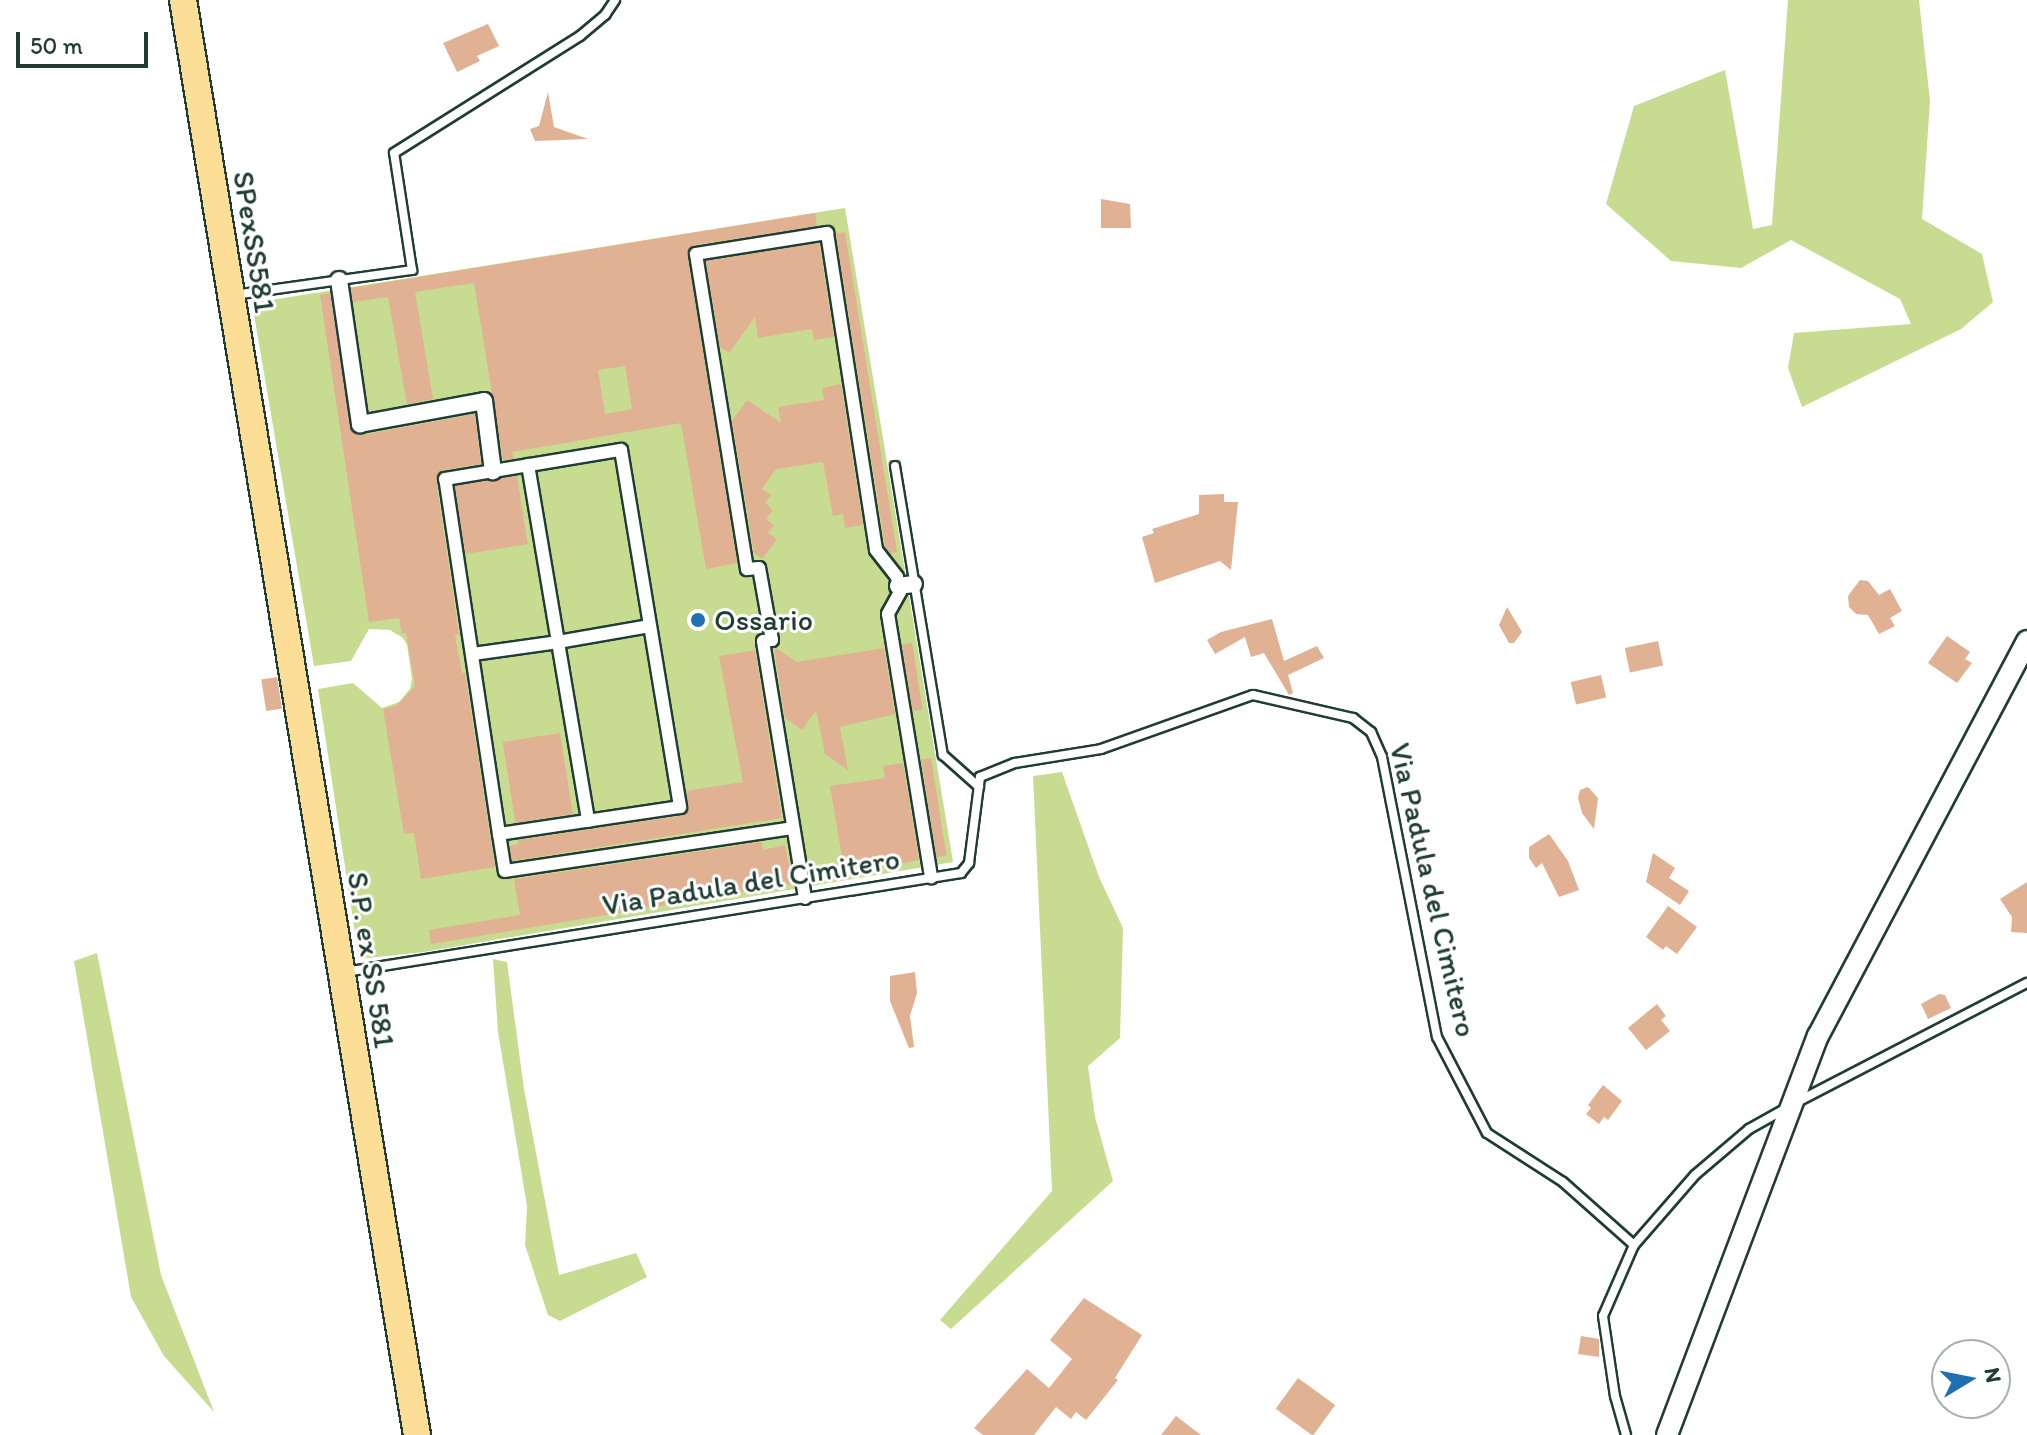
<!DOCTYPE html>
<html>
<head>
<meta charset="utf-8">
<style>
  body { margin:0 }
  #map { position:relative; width:2027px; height:1435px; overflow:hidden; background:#fff; font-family:Itim,sans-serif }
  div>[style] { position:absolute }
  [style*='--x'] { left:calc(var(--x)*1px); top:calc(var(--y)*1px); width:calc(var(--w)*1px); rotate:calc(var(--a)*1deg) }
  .green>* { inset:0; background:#c7dc91 }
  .building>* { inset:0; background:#e1b193; transform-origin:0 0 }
  .roads { filter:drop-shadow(2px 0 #1f3d34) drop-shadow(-2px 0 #1f3d34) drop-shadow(0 2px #1f3d34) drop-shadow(0 -2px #1f3d34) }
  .service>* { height:8px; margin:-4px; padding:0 4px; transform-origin:4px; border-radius:4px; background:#fff }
  .pedestrian>* { height:12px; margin:-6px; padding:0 6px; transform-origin:6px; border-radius:6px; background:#fff }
  .minor>* { height:16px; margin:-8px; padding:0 8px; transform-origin:8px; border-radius:8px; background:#fff }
  .tertiary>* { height:20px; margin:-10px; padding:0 10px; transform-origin:10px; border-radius:10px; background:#fff }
  .primary>* { height:26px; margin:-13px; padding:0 13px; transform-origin:13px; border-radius:13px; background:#fcde96 }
  .dots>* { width:22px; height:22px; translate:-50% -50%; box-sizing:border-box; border:4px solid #fff; border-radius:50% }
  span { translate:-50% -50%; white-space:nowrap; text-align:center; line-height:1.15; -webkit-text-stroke:6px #fff; paint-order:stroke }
  .street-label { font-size:30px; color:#1f3d34 }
  .poi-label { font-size:30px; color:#1f3d34 }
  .left { translate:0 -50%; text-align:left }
  .north { position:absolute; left:1931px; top:1339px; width:80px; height:80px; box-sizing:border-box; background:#fff; border:2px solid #a5b1ae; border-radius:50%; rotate:80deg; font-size:22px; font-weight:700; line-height:32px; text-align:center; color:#1f3d34 }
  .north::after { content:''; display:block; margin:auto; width:28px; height:36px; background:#1f6fb2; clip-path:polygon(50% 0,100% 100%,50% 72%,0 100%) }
  .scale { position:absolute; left:16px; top:32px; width:132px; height:36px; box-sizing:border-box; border:4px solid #1f3d34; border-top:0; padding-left:10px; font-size:24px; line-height:28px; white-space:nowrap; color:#1f3d34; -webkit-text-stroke:6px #fff; paint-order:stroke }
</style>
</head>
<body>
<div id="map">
  <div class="green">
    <i style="clip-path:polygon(1788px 0,1919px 0,1930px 101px,1922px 219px,1982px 254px,1993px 302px,1961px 329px,1802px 407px,1788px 368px,1794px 333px,1911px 324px,1900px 299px,1791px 240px,1741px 268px,1671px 261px,1606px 204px,1634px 106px,1725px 70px,1753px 229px,1772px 225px)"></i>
    <i style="clip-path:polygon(845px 208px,953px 862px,424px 952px,359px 959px,318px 689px,353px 683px,382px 708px,399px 702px,410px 689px,412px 679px,407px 645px,403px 638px,390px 630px,369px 629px,351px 661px,314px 666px,252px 303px)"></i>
    <i style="clip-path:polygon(1062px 772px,1099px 877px,1123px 928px,1120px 1038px,1088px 1066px,1095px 1117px,1113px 1181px,951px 1329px,940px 1320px,1052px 1191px,1033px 776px)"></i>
    <i style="clip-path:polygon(97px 953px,161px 1275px,214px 1412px,164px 1356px,131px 1297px,74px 961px)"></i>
    <i style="clip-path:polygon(493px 959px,507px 962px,524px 1089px,559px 1275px,636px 1253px,647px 1277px,560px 1321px,548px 1315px,525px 1245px,527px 1206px,498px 1032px)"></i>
  </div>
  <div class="building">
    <i style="clip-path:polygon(488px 24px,499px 46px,477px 56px,480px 61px,457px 72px,443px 43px)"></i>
    <i style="clip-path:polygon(548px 92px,554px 127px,588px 139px,535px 141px,530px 129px,539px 126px)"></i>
    <i style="clip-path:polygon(1101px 199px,1130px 204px,1131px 228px,1101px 228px)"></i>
    <i style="clip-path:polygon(evenodd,815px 213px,817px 226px,695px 245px,687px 252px,737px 563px,706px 569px,681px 423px,512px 452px,514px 459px,503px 460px,474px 283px,415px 292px,433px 399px,407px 404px,388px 297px,353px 302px,351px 288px,815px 213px,625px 366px,632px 409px,605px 414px,598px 370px,625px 366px)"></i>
    <i style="clip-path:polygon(845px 232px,897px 552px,890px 553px,885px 546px,836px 234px)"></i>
    <i style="clip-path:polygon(819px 243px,834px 337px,814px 340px,812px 329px,758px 338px,755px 317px,729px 353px,720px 347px,706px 261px)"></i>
    <i style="clip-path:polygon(330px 293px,352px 431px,362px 435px,475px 414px,481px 464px,443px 470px,436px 480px,459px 634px,455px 635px,462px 673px,465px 673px,495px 867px,421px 879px,414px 833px,404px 834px,383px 709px,396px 706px,415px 686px,406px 633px,402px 634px,399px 618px,369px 622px,320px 295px)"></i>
    <i style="clip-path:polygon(841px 384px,863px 525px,845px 528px,843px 514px,833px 516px,823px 462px,776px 469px,762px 489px,771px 495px,765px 503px,773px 510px,766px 519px,774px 525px,768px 533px,777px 539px,762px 559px,754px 553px,732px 421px,747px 400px,781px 423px,778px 407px,824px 400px,822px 388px)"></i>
    <i style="left:517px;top:476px;width:69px;height:63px;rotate:81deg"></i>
    <i style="clip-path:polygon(1224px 494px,1224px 502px,1238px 502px,1231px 570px,1220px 561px,1155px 583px,1142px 537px,1154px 533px,1152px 529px,1199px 514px,1199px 495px)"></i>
    <i style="clip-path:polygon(1860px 580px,1868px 581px,1879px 595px,1890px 589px,1902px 611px,1890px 618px,1895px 626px,1879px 634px,1868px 615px,1856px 614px,1849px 607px,1848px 596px)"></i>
    <i style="clip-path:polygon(1507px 607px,1522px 632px,1514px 643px,1509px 643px,1499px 625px)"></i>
    <i style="clip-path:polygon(1272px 619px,1284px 661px,1317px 646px,1324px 658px,1288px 675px,1293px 693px,1289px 695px,1264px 653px,1251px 657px,1245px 637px,1215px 654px,1207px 640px,1221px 632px)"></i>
    <i style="clip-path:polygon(1947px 636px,1970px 652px,1965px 659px,1972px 663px,1957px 683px,1928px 663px)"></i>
    <i style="left:1658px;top:641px;width:25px;height:34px;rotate:78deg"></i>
    <i style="left:912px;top:643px;width:67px;height:10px;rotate:81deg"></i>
    <i style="clip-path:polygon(776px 648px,797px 662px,884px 648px,895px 714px,840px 727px,848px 770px,825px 754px,816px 710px,802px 730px,785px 718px,774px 650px)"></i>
    <i style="clip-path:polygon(755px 650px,782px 818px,512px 861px,510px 846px,519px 844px,518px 840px,681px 816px,689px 809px,686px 791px,743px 782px,719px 656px)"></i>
    <i style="left:1601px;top:675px;width:23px;height:31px;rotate:77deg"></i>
    <i style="left:277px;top:677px;width:32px;height:16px;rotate:81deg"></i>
    <i style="left:560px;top:733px;width:82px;height:58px;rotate:81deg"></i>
    <i style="left:931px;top:758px;width:99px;height:10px;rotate:81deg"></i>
    <i style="clip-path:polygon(903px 763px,919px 860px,899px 864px,898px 854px,843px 863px,830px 786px,885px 778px,883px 766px)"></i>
    <i style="clip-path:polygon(1588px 787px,1598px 798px,1594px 829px,1582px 813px,1578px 798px,1580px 790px)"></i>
    <i style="clip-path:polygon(1549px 834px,1568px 861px,1579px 890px,1559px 897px,1542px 863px,1536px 868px,1529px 858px,1529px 847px)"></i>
    <i style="clip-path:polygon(762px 842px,763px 850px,785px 845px,793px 884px,431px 944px,429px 930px,520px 915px,514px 879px)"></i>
    <i style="clip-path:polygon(1653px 853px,1675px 868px,1669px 878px,1689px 891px,1680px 905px,1646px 882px)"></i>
    <i style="clip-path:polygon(2027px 882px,2027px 933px,2011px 932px,2012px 917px,2000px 899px)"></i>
    <i style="clip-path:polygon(1668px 906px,1697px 927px,1677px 954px,1666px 946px,1663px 950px,1646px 937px)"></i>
    <i style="clip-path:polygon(915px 972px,917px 993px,910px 1016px,914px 1047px,909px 1048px,890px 1001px,890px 976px)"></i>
    <i style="clip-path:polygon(1939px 994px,1945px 995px,1951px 1008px,1928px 1019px,1921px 1004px)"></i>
    <i style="clip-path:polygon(1657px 1004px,1666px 1016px,1661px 1020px,1670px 1031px,1646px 1050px,1628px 1028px)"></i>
    <i style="clip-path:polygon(1603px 1085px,1622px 1101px,1608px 1120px,1604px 1117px,1599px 1124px,1586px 1114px,1591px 1108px,1588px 1105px)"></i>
    <i style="clip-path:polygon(1084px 1298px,1142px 1335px,1115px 1378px,1118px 1380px,1086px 1420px,1076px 1412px,1071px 1419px,1056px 1407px,1034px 1435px,983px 1435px,974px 1428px,1027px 1369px,1049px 1388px,1072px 1359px,1050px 1340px)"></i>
    <i style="clip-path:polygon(1581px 1336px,1599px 1339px,1599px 1357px,1578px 1354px)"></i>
    <i style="left:1298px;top:1378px;width:46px;height:38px;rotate:36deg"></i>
    <i style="clip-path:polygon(1176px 1416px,1201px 1435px,1161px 1435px)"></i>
  </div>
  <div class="roads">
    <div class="service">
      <i style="--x:234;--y:295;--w:180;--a:-8"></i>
      <i style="--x:412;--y:270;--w:118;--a:-98.7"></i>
      <i style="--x:394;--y:153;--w:220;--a:-32.2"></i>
      <i style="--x:580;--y:36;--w:33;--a:-40"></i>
      <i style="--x:605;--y:15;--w:18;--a:-56"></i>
      <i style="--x:895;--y:466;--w:293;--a:80.6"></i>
      <i style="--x:943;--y:755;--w:48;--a:41.6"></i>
      <i style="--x:345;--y:972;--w:624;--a:-9.13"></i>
      <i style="--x:961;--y:873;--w:13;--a:-51"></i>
      <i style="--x:969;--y:863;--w:87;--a:-82.7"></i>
      <i style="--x:980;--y:777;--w:38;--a:-22"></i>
      <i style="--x:1015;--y:763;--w:87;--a:-9.2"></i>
      <i style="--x:1101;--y:749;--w:161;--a:-19.6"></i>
      <i style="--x:1253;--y:695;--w:103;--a:13"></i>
      <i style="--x:1353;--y:718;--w:23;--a:38"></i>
      <i style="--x:1371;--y:732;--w:27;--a:66"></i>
      <i style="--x:1382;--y:757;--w:285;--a:78.9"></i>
      <i style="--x:1437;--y:1037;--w:108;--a:62.5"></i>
      <i style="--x:1487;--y:1133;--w:90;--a:32.8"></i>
      <i style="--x:1563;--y:1182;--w:95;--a:41.6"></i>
      <i style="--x:1634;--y:1245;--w:77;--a:113.6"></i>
      <i style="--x:1603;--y:1316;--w:81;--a:81.5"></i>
      <i style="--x:1615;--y:1396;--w:41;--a:74.2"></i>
      <i style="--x:1797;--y:1102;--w:259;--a:-27.4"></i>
      <i style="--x:1634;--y:1245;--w:93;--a:-48.9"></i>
      <i style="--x:1695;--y:1175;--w:71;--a:-40.4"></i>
      <i style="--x:1749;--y:1129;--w:41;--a:-29.1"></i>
    </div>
    <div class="pedestrian">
      <i style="--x:621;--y:450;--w:362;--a:80.6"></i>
      <i style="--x:680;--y:807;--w:183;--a:171.5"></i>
      <i style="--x:499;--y:834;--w:359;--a:-98.6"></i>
      <i style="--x:445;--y:479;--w:178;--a:-9.4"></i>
      <i style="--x:528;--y:465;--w:361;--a:80.4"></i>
      <i style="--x:558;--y:642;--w:93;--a:-9.9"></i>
      <i style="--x:473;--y:654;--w:79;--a:-8"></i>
      <i style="--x:499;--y:834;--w:37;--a:81"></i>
      <i style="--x:505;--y:871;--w:291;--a:-8.5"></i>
      <i style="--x:805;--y:898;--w:260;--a:-99.3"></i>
      <i style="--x:763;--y:641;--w:9;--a:-6"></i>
      <i style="--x:772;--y:640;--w:73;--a:-100.2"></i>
      <i style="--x:759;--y:568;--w:12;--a:175"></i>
      <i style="--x:747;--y:569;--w:319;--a:-99.2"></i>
      <i style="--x:696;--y:254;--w:133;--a:-9.1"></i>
      <i style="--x:827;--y:233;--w:321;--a:81.2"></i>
      <i style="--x:876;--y:550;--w:34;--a:52"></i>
      <i style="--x:897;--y:577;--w:15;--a:79"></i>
      <i style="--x:900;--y:592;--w:25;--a:119"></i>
      <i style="--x:888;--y:614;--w:267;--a:80.7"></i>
    </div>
    <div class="minor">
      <i style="--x:339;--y:280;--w:146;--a:81.7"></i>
      <i style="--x:360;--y:424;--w:126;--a:-10.5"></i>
      <i style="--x:484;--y:401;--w:71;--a:82.7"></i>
      <i style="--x:898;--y:586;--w:16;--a:-7"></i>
    </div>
    <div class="tertiary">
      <i style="--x:1667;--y:1435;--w:427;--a:-69.3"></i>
      <i style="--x:1818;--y:1036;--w:447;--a:-62.1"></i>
    </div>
    <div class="primary">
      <i style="--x:183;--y:0;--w:1454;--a:80.74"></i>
    </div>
  </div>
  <div class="dots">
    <i style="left:698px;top:620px;background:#1f6fb2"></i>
  </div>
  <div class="street-label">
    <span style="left:254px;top:242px;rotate:81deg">SPexSS581</span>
    <span style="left:751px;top:882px;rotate:-9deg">Via Padula del Cimitero</span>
    <span style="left:1433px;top:890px;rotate:77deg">Via Padula del Cimitero</span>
    <span style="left:371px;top:960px;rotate:81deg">S.P. ex SS 581</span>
  </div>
  <div class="poi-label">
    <span class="left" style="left:714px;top:620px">Ossario</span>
  </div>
  <div class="north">N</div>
  <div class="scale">50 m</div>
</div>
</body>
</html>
